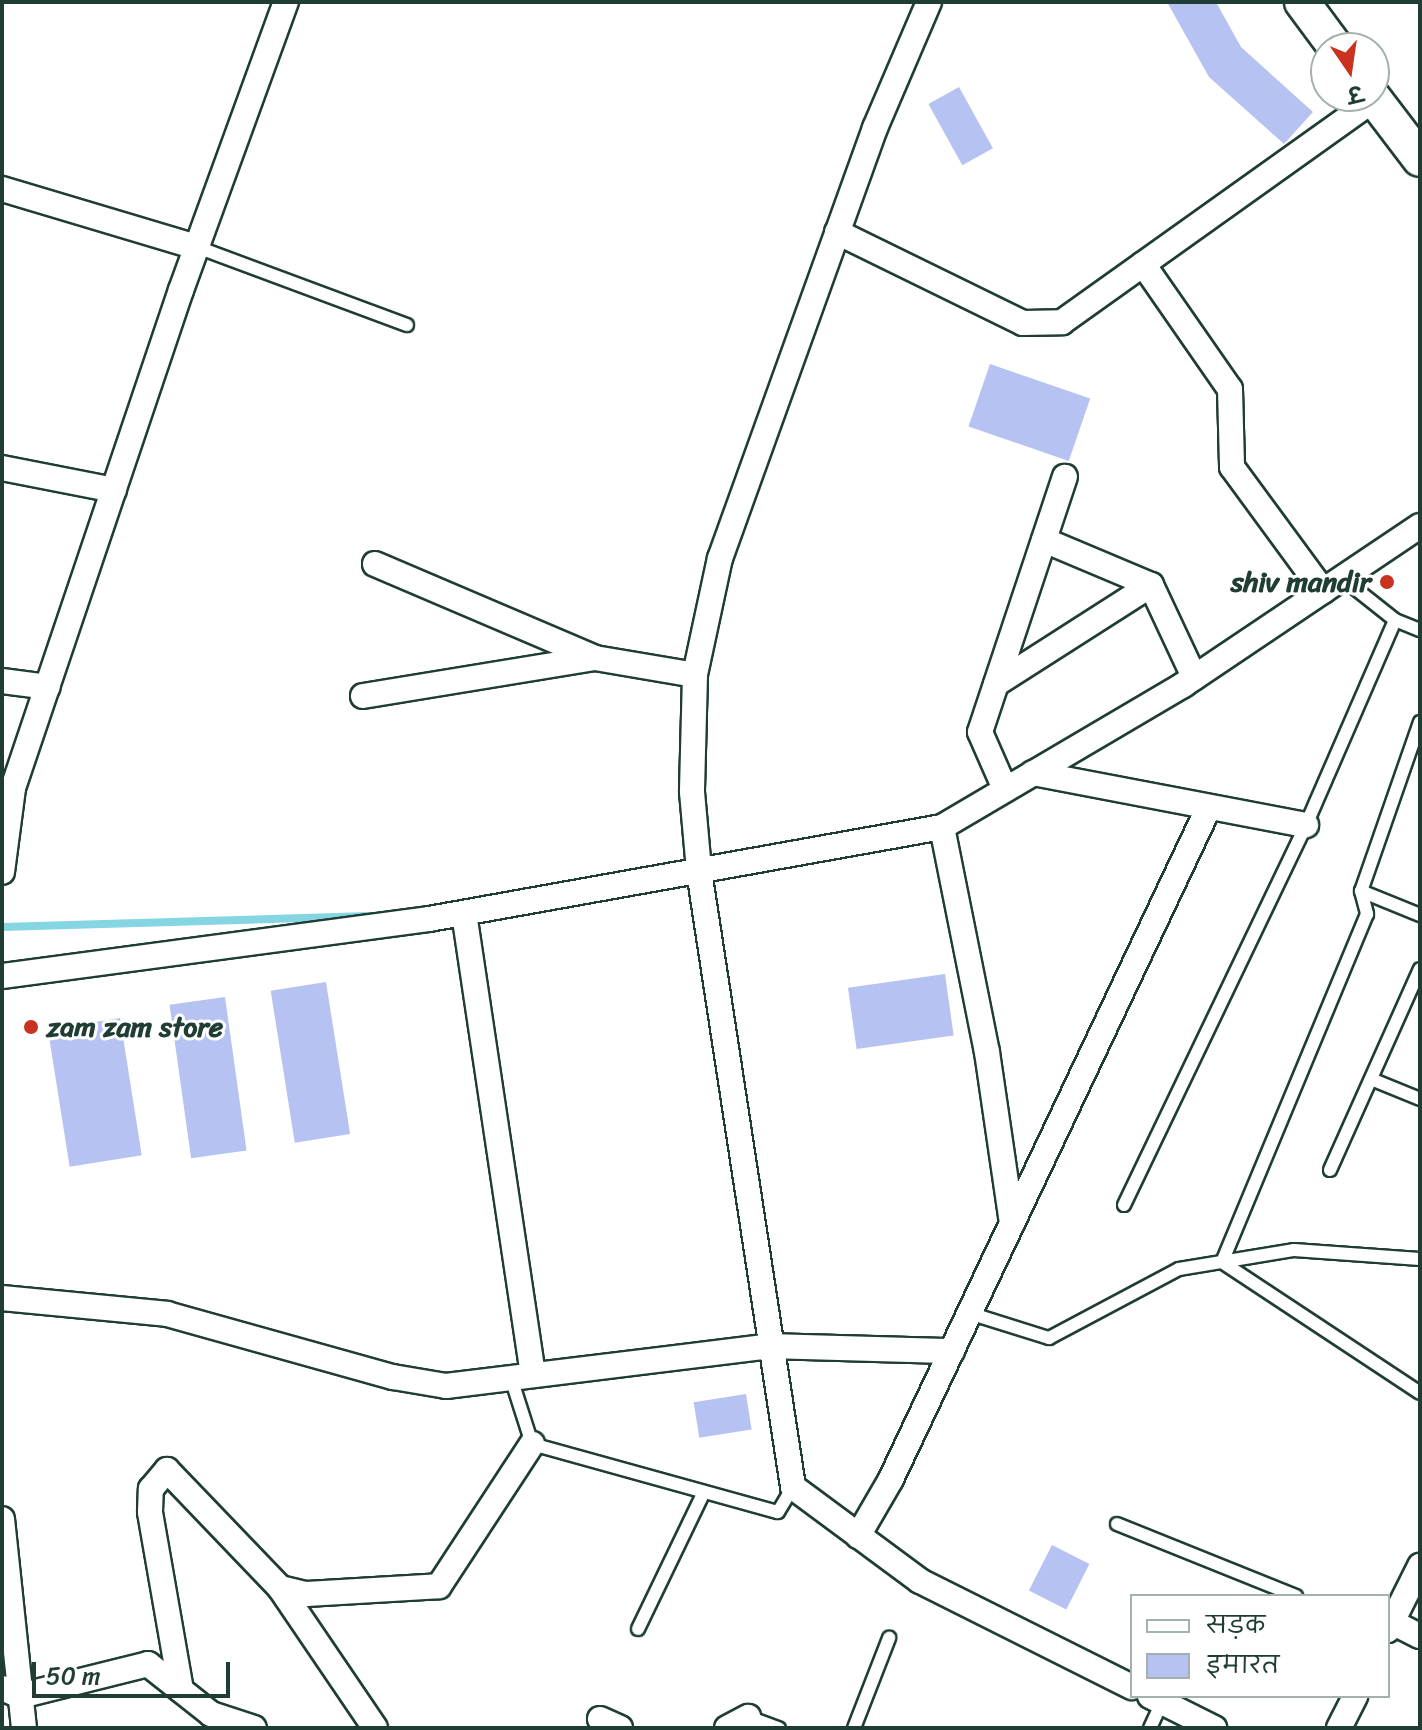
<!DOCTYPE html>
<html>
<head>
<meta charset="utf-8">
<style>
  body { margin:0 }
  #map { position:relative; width:1422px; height:1730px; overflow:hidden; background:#fff; font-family:Sriracha,"Playpen Sans Deva",sans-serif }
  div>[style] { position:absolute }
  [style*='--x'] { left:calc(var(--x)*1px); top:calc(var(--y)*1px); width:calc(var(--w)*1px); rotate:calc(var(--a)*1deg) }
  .stream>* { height:8px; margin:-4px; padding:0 4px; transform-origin:4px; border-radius:4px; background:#86d5e2 }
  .building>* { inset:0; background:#b6c2f2; transform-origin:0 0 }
  .roads { filter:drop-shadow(2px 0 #1f3d34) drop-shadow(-2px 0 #1f3d34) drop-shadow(0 2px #1f3d34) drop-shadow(0 -2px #1f3d34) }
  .lane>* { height:12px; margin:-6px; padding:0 6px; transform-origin:6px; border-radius:6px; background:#fff }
  .street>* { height:24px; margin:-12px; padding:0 12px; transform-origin:12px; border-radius:12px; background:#fff }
  .secondary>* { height:34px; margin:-17px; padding:0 17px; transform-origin:17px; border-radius:17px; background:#fff }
  .dots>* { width:22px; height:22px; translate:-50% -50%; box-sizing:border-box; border:4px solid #fff; border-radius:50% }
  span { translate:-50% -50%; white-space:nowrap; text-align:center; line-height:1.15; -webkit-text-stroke:6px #fff; paint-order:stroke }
  .poi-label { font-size:28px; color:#1f3d34; font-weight:700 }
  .right { translate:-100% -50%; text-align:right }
  .left { translate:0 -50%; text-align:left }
  .frame { position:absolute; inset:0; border:4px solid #1f3d34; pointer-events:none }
  .legend { position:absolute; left:1130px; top:1594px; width:260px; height:104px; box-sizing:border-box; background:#fff; border:2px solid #a5b1ae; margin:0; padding:10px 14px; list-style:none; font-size:24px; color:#1f3d34 }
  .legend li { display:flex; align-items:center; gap:16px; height:40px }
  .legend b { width:40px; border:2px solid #a5b1ae }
  .north { position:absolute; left:1310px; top:32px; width:80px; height:80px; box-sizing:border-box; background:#fff; border:2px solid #a5b1ae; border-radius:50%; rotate:167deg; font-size:22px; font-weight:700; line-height:32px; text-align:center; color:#1f3d34 }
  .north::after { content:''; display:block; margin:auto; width:28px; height:36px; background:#c8321e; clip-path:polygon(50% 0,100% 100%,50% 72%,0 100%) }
  .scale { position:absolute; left:32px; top:1662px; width:198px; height:36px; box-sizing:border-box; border:4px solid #1f3d34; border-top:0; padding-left:10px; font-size:24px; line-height:28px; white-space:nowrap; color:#1f3d34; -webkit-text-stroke:6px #fff; paint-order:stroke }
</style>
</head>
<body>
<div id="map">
  <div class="stream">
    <i style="--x:2;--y:927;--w:367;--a:-1.7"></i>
  </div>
  <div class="building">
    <i style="clip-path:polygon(1167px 2px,1216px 2px,1241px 47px,1313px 112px,1284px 144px,1209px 77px)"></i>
    <i style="left:959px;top:87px;width:70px;height:35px;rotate:61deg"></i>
    <i style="left:990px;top:364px;width:106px;height:66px;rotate:19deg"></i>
    <i style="left:945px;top:974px;width:62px;height:98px;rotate:82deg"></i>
    <i style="left:326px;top:982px;width:154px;height:56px;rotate:81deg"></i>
    <i style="left:225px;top:997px;width:155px;height:56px;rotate:82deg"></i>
    <i style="left:120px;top:1018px;width:139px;height:73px;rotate:81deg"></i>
    <i style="left:746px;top:1394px;width:36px;height:53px;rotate:81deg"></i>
    <i style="left:1052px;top:1545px;width:42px;height:51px;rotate:27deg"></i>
  </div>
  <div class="roads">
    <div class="lane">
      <i style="--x:197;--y:247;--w:224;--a:20.4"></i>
      <i style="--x:1342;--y:578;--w:68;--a:38.4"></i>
      <i style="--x:1395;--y:620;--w:27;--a:22"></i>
      <i style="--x:1420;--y:722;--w:179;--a:109.2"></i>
      <i style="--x:1361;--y:891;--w:24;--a:75"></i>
      <i style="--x:1367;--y:914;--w:377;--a:112.6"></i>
      <i style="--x:1222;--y:1262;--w:237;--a:33.5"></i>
      <i style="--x:1361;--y:891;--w:64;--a:22.1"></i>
      <i style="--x:1371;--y:1079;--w:53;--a:22.2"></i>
      <i style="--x:1330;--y:1170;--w:220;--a:-65.9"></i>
      <i style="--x:1124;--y:1205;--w:421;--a:-64.4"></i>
      <i style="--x:1306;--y:825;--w:223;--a:-66.5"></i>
      <i style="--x:969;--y:1313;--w:84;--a:17.4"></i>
      <i style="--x:1049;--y:1338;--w:147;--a:-28"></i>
      <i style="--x:1179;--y:1269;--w:117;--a:-9.4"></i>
      <i style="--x:1294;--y:1250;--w:126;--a:4.1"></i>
      <i style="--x:511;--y:1378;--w:69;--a:72.3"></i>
      <i style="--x:532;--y:1444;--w:255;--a:15.5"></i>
      <i style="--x:778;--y:1512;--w:29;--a:-59"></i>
      <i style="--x:1117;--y:1524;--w:193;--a:21.9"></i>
      <i style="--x:638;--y:1629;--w:152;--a:-64.3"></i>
      <i style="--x:748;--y:1717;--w:33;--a:20"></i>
      <i style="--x:854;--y:1728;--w:97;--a:-68.7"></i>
      <i style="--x:1150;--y:1728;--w:29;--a:-65"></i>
    </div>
    <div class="street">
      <i style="--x:929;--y:2;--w:137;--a:113.2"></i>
      <i style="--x:875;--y:128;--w:457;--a:109.8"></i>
      <i style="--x:720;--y:558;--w:120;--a:102.1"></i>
      <i style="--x:695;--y:675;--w:117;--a:91.5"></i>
      <i style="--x:692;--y:792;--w:79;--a:84.9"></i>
      <i style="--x:699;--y:871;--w:623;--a:81.32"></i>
      <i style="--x:793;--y:1487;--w:158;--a:36.5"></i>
      <i style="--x:920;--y:1581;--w:237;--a:26.6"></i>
      <i style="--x:2;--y:189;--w:203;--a:16.6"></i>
      <i style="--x:837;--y:232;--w:207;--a:26.1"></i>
      <i style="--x:1023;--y:323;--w:39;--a:-1"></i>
      <i style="--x:1062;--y:322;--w:384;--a:-35.5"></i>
      <i style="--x:1143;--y:264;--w:152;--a:55.2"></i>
      <i style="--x:1230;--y:389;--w:78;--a:88.5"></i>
      <i style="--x:1232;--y:467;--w:154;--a:53.7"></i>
      <i style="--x:2;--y:468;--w:114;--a:11.1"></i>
      <i style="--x:1044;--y:540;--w:116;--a:22.8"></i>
      <i style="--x:375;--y:564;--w:239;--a:23.1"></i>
      <i style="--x:2;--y:681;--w:46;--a:7.4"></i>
      <i style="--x:996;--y:684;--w:184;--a:-32.6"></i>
      <i style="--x:1151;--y:585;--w:102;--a:64.9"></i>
      <i style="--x:363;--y:696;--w:235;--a:-9.3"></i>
      <i style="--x:595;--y:658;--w:101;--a:9.6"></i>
      <i style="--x:1033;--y:773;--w:278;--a:10.8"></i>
      <i style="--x:1005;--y:789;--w:62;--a:-113.7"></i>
      <i style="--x:980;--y:732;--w:269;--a:-71.6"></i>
      <i style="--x:942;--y:827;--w:229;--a:78.7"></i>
      <i style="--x:987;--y:1052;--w:173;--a:81.7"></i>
      <i style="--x:2;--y:872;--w:85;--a:-82.5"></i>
      <i style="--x:13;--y:788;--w:526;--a:-71.36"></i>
      <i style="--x:181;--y:290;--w:307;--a:-70"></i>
      <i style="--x:464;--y:913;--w:467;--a:81.5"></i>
      <i style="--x:2;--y:976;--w:431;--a:-7.6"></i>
      <i style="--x:429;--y:919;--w:521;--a:-10.17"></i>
      <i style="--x:942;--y:827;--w:280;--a:-30.5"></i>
      <i style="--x:1183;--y:685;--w:285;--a:-33.9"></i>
      <i style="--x:2;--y:1298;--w:166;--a:5.5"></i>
      <i style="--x:167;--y:1314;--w:235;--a:15.6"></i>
      <i style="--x:393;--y:1377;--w:54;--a:9.6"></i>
      <i style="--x:446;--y:1386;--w:327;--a:-7"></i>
      <i style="--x:771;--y:1346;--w:181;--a:1.6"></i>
      <i style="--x:2;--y:1519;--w:210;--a:84"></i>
      <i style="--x:858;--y:1536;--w:66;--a:-59.9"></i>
      <i style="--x:891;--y:1479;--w:743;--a:-64.68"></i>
      <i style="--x:280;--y:1588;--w:169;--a:55.8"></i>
      <i style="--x:1392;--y:1622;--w:31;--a:27"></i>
      <i style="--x:1388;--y:1630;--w:72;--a:-63.4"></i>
      <i style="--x:2;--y:1688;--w:20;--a:24"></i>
      <i style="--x:20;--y:1696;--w:132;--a:-14"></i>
      <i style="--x:148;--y:1664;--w:80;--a:38.4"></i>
      <i style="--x:211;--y:1714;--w:45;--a:18"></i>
      <i style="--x:181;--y:1690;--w:181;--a:-99.9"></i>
      <i style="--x:150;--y:1512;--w:23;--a:-88"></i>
      <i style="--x:151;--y:1489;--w:25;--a:-50"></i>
      <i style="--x:167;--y:1470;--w:163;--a:46.2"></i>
      <i style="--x:280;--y:1588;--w:27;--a:13"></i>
      <i style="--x:306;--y:1594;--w:133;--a:-3.4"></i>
      <i style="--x:439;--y:1586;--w:170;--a:-56.8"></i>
      <i style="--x:1150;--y:1696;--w:72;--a:26.6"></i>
      <i style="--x:600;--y:1719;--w:22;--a:24"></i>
      <i style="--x:727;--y:1728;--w:24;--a:-28"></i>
      <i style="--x:1339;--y:1728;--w:36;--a:-63"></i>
    </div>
    <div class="secondary">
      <i style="--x:1302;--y:2;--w:57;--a:53.5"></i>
      <i style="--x:1372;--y:96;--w:79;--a:52.7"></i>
    </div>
  </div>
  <div class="dots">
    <i style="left:1387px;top:582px;background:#c8321e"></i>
    <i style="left:31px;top:1027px;background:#c8321e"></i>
  </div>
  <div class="poi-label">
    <span class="right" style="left:1371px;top:582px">shiv mandir</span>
    <span class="left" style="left:47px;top:1027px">zam zam store</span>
  </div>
  <div class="frame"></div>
  <ul class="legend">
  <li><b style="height:10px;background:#fff"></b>सड़क</li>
  <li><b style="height:22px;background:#b6c2f2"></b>इमारत</li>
  </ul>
  <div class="north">उ</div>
  <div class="scale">50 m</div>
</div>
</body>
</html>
